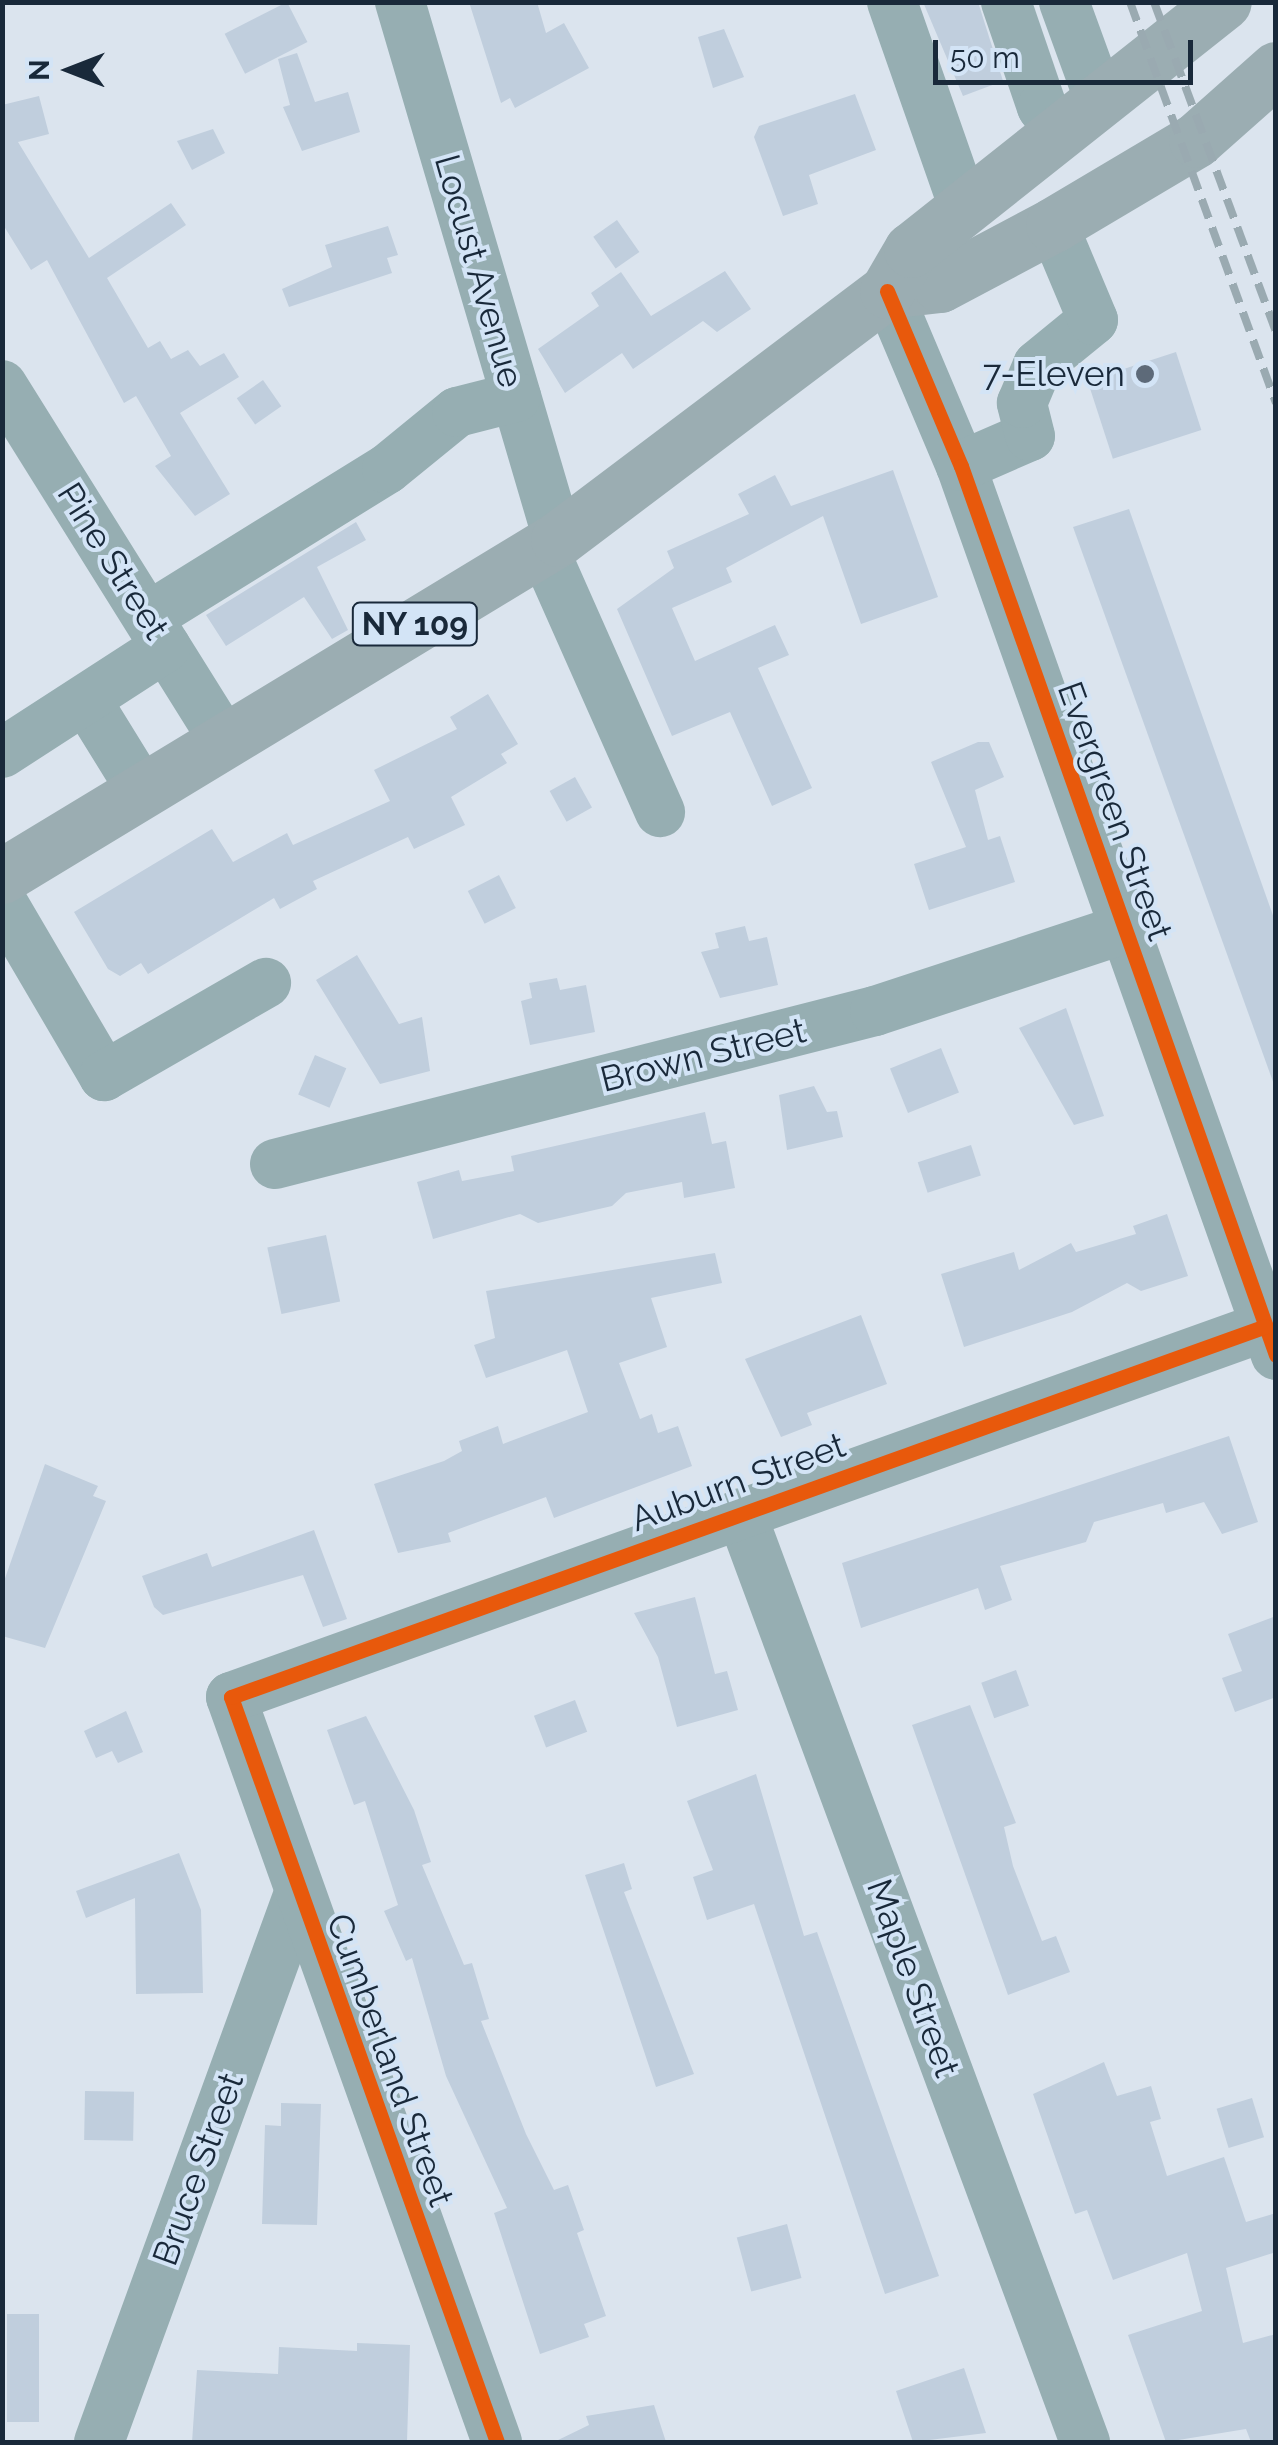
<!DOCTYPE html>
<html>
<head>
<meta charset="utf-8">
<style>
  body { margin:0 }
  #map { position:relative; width:1278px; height:2445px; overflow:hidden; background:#dbe4ee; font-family:Raleway,sans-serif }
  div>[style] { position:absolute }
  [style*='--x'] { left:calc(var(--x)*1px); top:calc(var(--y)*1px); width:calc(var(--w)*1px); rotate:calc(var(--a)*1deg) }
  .building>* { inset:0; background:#c0cedd; transform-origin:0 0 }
  .minor>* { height:50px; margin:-25px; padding:0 25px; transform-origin:25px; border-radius:25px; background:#96aeb2 }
  .major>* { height:55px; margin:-27.5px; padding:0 27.5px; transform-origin:27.5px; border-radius:27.5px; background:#9badb2 }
  .rail>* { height:8px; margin-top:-4px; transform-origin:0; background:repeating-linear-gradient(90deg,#9aaab1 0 20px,transparent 0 30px) }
  .cycleway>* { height:15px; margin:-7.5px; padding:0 7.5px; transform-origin:7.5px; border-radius:7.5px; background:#e8590c }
  .dots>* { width:28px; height:28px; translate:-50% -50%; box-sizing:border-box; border:5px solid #d3e4f6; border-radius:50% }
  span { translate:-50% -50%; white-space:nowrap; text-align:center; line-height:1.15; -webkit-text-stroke:8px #d3e4f6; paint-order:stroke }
  .shield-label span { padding:2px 8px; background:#d3e4f6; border:2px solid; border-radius:8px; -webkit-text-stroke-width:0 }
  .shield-label { font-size:32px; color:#19293a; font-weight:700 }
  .street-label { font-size:35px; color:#19293a }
  .poi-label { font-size:35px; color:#19293a }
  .right { translate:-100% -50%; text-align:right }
  .frame { position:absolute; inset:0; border:5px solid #19293a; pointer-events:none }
  .north { position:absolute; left:20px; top:20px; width:100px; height:100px; -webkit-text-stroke:8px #d3e4f6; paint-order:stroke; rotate:270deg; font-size:28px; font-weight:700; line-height:40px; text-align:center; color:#19293a }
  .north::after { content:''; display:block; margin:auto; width:35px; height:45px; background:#19293a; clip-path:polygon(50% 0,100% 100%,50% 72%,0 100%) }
  .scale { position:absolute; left:933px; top:40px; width:260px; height:45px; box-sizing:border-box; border:5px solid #19293a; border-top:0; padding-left:12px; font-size:30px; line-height:35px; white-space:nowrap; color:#19293a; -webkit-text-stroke:8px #d3e4f6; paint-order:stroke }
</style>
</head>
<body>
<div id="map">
  <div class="building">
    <i style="left:287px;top:2px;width:45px;height:70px;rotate:63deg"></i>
    <i style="clip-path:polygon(469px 2px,537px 2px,546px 33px,564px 23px,589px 68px,515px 108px,510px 98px,501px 103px)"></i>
    <i style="clip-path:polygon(923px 2px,978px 2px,1003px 81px,963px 96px)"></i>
    <i style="clip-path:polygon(724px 29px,744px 77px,713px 88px,698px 37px)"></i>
    <i style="clip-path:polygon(297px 53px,315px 102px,348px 92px,360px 132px,302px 151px,283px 107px,290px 105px,278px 59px)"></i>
    <i style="clip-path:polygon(855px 94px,876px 150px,809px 175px,818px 204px,783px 216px,754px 137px,759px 126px)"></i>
    <i style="clip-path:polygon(39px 96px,49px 134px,18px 142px,89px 258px,171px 203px,186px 225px,107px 278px,148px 348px,160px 341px,171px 359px,188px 350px,200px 366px,224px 353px,239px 377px,180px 413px,230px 494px,195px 516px,155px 466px,171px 456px,136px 396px,124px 403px,47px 260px,31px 270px,2px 223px,2px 105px)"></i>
    <i style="clip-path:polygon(213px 129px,225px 153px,192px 170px,177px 141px)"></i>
    <i style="left:617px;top:220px;width:39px;height:29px;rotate:55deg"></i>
    <i style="clip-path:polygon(388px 226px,398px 255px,387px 258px,392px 273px,289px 307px,282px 289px,332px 267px,325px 245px)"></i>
    <i style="clip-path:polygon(725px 271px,751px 309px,717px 332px,703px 321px,633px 369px,622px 353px,565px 393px,538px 349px,599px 306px,591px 293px,621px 272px,651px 316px)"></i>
    <i style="left:1176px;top:352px;width:82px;height:93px;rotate:72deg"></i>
    <i style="left:263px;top:380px;width:32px;height:32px;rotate:55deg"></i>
    <i style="clip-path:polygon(893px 470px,938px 597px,861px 624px,823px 516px,726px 568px,732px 582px,672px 608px,695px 661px,775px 625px,789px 655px,758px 668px,812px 788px,772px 806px,730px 712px,672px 736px,617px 609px,674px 568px,667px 551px,749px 514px,738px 494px,775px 475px,791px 506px)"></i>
    <i style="clip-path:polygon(1129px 509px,1276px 924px,1276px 1090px,1073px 527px)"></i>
    <i style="clip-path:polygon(356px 522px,366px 540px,317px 567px,348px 630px,332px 639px,304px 597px,226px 646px,206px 615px)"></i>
    <i style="clip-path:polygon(488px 694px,518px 744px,501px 754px,507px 763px,451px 797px,465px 825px,414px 849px,408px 837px,313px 881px,317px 889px,280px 909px,274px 898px,148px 974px,141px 963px,120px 976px,108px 969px,74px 912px,212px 829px,233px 862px,287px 833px,293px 845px,390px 801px,374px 770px,457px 729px,450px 717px)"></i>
    <i style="clip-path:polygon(978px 742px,989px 742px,1004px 777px,975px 790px,988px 840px,1000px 836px,1015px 882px,929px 910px,914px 864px,966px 847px,931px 762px)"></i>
    <i style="left:575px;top:777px;width:35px;height:29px;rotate:61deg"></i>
    <i style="left:499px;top:875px;width:37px;height:35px;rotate:63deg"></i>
    <i style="clip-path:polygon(745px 926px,749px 941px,767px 937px,778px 985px,720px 998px,701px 952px,719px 948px,715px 933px)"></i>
    <i style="clip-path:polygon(357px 955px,399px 1024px,422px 1017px,430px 1071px,380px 1084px,316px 980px)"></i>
    <i style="clip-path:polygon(557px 978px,560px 990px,586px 985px,595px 1032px,530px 1045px,521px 1001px,532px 998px,529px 983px)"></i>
    <i style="clip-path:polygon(1066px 1008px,1104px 1116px,1074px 1125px,1019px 1028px)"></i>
    <i style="left:941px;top:1048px;width:48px;height:55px;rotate:68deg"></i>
    <i style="left:315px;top:1055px;width:34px;height:43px;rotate:23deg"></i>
    <i style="clip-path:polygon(814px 1086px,827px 1112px,837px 1111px,843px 1137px,787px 1150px,779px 1095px)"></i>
    <i style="clip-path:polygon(705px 1112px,712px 1144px,726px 1141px,735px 1188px,684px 1198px,682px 1182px,626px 1193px,612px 1206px,538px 1223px,520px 1214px,433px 1239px,417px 1182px,459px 1170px,462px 1181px,514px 1171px,511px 1156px)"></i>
    <i style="left:971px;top:1145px;width:32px;height:56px;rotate:72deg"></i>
    <i style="clip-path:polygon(1167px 1214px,1188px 1276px,1141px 1291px,1127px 1283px,1072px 1312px,964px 1347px,941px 1274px,1014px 1252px,1019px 1270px,1071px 1243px,1076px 1252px,1136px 1234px,1133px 1226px)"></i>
    <i style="left:326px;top:1235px;width:68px;height:60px;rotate:78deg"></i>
    <i style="clip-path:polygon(715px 1253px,722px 1283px,651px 1298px,667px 1347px,619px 1363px,640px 1419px,652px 1414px,658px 1433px,678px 1426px,692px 1466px,554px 1518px,546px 1497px,448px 1533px,451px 1542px,398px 1553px,374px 1484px,444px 1461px,462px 1451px,459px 1441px,498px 1426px,503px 1444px,588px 1412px,567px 1350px,486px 1378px,474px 1345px,495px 1338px,486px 1291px)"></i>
    <i style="clip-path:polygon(861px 1315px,887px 1384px,807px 1413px,812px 1425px,781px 1437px,745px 1359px)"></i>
    <i style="clip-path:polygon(1229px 1436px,1258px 1522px,1222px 1534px,1204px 1502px,1166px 1513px,1163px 1503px,1094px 1522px,1086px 1542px,1000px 1566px,1012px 1600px,985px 1610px,978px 1588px,861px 1628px,842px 1563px)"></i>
    <i style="clip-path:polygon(45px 1464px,98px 1486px,93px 1496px,106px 1501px,45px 1648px,2px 1636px,2px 1587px)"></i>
    <i style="clip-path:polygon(314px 1530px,347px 1619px,323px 1627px,303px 1575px,163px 1615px,154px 1607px,142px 1576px,207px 1553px,212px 1567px)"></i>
    <i style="clip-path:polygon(695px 1597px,715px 1674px,727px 1671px,738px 1710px,677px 1727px,658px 1657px,634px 1613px)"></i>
    <i style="clip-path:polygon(1276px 1616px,1276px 1697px,1235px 1712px,1222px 1678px,1242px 1671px,1228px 1634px)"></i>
    <i style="left:1016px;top:1670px;width:38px;height:37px;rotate:70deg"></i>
    <i style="left:575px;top:1700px;width:34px;height:44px;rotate:69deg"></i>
    <i style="clip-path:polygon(970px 1705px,1016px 1823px,1004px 1827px,1013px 1866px,1042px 1941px,1056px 1936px,1070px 1972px,1008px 1995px,912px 1725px)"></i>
    <i style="clip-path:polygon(126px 1711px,143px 1752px,118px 1763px,112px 1751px,96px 1758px,84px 1731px)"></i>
    <i style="clip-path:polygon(366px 1716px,414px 1810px,431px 1862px,422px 1865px,464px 1965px,472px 1963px,489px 2019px,481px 2021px,526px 2134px,554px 2190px,568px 2185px,584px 2230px,577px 2233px,606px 2316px,584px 2324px,589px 2337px,540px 2354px,494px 2213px,507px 2208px,446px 2076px,412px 1958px,406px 1961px,384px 1911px,398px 1905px,365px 1801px,354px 1805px,327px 1730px)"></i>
    <i style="clip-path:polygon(756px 1774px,804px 1936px,817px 1932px,939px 2276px,885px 2294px,754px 1904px,707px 1920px,693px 1877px,713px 1870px,687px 1801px)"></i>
    <i style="clip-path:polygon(179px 1853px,201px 1910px,203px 1993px,136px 1994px,135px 1898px,86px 1918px,76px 1891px)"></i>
    <i style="clip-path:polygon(624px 1863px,632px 1889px,624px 1892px,694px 2074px,656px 2087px,585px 1875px)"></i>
    <i style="clip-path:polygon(1104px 2062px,1117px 2096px,1151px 2086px,1161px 2119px,1150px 2122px,1167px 2176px,1224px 2157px,1246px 2222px,1276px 2213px,1276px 2252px,1226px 2268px,1243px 2343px,1276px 2334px,1276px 2442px,1251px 2442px,1246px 2429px,1166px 2442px,1128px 2335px,1202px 2311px,1187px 2253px,1113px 2280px,1087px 2210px,1075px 2214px,1033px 2094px)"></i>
    <i style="left:85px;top:2091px;width:49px;height:49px;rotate:1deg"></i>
    <i style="left:1252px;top:2098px;width:41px;height:37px;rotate:73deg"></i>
    <i style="clip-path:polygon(281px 2103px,321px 2104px,317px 2225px,262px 2224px,265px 2125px,281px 2126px)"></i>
    <i style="left:787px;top:2224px;width:56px;height:52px;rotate:75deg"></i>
    <i style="left:7px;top:2314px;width:32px;height:108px"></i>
    <i style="clip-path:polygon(357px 2343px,410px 2345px,407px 2442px,192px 2442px,197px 2370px,278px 2374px,279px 2347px,357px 2351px)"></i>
    <i style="clip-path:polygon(964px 2368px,986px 2433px,913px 2442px,896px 2391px)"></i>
    <i style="clip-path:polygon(654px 2405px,666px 2442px,554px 2442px,589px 2425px,586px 2416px)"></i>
  </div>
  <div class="minor">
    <i style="--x:400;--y:2;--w:560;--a:73.6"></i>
    <i style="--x:892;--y:2;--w:218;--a:70.7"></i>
    <i style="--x:1006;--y:2;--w:111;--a:71.1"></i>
    <i style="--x:1042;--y:107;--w:31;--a:54"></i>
    <i style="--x:1064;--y:2;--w:105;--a:70"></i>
    <i style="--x:887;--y:291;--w:190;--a:67.1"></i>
    <i style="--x:961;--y:466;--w:943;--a:70.49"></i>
    <i style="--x:2;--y:385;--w:416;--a:58"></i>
    <i style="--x:961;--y:466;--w:75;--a:-23.5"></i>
    <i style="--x:1030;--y:436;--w:34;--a:-104"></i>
    <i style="--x:1022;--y:403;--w:41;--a:-67.2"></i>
    <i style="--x:1038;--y:365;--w:71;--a:-39.3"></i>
    <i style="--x:1093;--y:320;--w:103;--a:-112.8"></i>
    <i style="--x:543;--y:548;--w:289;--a:66.1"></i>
    <i style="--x:148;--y:617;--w:281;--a:-31.8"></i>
    <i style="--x:387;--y:469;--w:90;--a:-39.2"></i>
    <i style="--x:457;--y:412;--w:61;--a:-14.3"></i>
    <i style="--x:86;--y:700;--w:105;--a:58.3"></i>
    <i style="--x:2;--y:753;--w:195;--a:-32.9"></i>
    <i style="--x:2;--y:902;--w:202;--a:59.6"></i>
    <i style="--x:104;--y:1076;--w:187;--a:-29.9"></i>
    <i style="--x:275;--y:1164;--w:619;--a:-14.31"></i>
    <i style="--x:875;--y:1011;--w:263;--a:-18.2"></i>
    <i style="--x:741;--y:1513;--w:991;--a:69.68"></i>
    <i style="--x:99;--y:2442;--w:581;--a:-69.97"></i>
    <i style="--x:497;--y:2442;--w:791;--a:-109.65"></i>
    <i style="--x:231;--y:1697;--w:1099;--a:-19.72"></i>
  </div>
  <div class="major">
    <i style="--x:887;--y:291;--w:53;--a:-6.5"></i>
    <i style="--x:940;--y:285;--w:128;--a:-28"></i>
    <i style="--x:1053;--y:225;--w:166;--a:-30.7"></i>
    <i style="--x:1196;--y:140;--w:107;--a:-41.6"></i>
    <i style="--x:2;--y:876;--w:650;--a:-31.22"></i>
    <i style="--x:558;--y:539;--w:412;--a:-37"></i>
    <i style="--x:887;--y:291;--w:48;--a:-59.7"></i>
    <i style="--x:911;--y:250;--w:399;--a:-38.4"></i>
  </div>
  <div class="rail">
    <i style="--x:1130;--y:2;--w:427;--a:70"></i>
    <i style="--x:1154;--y:2;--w:351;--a:69.7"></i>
  </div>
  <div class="cycleway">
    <i style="--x:887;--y:291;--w:190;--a:67.1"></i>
    <i style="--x:961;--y:466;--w:943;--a:70.49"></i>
    <i style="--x:497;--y:2442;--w:791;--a:-109.65"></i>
    <i style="--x:231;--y:1697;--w:1099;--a:-19.72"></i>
  </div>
  <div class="dots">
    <i style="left:1145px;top:374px;background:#5d6a79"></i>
  </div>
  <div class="shield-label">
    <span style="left:415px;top:624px">NY 109</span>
  </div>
  <div class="street-label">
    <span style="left:479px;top:271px;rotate:74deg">Locust Avenue</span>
    <span style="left:113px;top:561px;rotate:58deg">Pine Street</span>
    <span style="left:1115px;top:811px;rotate:70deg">Evergreen Street</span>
    <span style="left:703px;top:1055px;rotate:-14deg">Brown Street</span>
    <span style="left:738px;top:1482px;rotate:-20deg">Auburn Street</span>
    <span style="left:913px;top:1978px;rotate:70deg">Maple Street</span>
    <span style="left:390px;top:2060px;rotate:70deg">Cumberland Street</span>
    <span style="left:198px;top:2169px;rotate:-70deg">Bruce Street</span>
  </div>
  <div class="poi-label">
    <span class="right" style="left:1125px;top:374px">7-Eleven</span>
  </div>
  <div class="frame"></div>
  <div class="north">N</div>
  <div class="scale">50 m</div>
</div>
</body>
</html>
